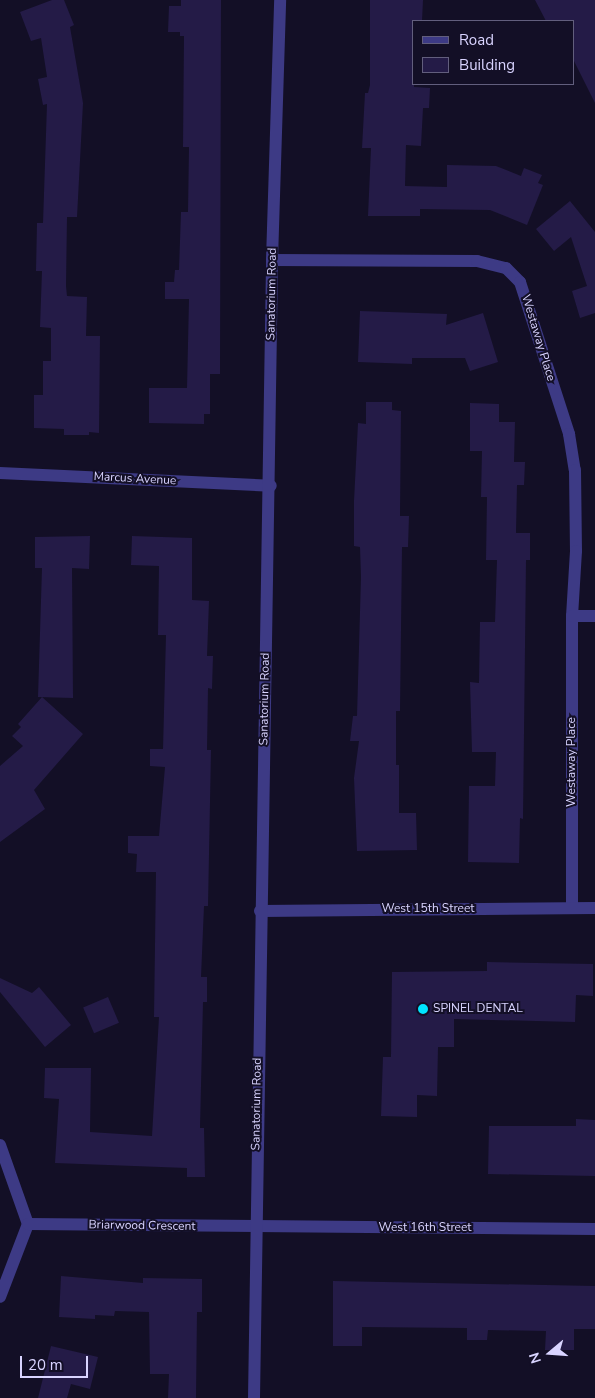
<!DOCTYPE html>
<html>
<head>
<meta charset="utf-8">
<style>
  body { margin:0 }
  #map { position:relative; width:595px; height:1398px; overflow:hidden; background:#130f26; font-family:"Nunito Sans",sans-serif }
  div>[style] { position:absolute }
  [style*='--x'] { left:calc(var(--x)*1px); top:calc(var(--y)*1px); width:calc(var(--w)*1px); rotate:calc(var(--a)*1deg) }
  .building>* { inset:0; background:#241b47; transform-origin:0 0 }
  .minor>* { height:12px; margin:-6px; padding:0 6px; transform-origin:6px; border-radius:6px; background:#3d3a85 }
  .dots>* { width:14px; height:14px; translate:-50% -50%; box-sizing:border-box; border:2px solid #130f26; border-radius:50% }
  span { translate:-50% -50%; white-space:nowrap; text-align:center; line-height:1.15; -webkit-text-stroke:4px #130f26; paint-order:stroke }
  .street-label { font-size:12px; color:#d9d4ff }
  .poi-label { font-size:12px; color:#d9d4ff }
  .left { translate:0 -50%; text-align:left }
  .legend { position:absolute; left:412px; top:20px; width:162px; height:65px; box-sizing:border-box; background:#130f26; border:1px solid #625e7d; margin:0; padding:6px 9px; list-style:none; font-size:15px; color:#d9d4ff }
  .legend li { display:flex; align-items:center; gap:10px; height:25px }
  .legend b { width:25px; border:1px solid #625e7d }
  .north { position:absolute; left:525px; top:1328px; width:50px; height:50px; -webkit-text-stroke:4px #130f26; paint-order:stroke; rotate:252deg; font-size:14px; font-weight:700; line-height:20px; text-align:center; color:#d9d4ff }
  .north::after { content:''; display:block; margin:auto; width:18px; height:22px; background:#d9d4ff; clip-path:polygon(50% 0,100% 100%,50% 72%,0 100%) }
  .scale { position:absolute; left:20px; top:1356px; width:68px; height:22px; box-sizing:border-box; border:2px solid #d9d4ff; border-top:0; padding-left:6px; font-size:15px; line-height:18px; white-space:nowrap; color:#d9d4ff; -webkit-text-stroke:4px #130f26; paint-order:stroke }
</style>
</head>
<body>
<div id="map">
  <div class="building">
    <i style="clip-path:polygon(52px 0,64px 0,74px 25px,70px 27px,83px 103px,77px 217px,67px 217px,66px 286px,67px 296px,87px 297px,86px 336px,100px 336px,99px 433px,89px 432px,89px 435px,64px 435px,64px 429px,34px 428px,34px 395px,43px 395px,43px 361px,51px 361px,51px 328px,40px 327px,42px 271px,36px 271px,37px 223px,43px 223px,47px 104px,43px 105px,38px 79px,47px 77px,41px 38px,31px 41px,20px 12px)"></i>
    <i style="clip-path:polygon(181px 0,221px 0,220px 374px,210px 374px,210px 414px,204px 414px,204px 424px,149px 423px,149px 388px,187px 388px,189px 299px,165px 299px,165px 282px,174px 282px,175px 270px,179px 270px,181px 212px,188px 212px,189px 147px,183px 147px,184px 36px,180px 36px,180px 32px,168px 32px,169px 6px,181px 6px)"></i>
    <i style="clip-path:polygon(370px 0,423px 0,422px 21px,414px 21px,414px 87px,430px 88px,429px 108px,423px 108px,421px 146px,406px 145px,405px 186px,447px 187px,447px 165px,496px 166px,521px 176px,524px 168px,542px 175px,538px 183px,543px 185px,527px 225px,490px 210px,420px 209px,420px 216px,368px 216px,371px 148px,362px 148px,365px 93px,368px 93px,370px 85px)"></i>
    <i style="clip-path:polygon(535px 0,595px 0,595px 103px,574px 61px,574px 21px,546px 21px)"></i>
    <i style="clip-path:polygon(570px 201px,595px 232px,595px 313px,580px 318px,572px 291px,587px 286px,571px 237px,554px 251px,536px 229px)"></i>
    <i style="clip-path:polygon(360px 311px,447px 314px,446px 325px,483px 313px,498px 362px,470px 371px,465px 358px,412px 358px,412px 364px,358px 362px)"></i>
    <i style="clip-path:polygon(366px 402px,392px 402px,392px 410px,401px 411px,400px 516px,409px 516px,408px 547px,402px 547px,400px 711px,396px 711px,396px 765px,399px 765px,399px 813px,416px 813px,417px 850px,357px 851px,354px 778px,359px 741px,350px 741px,353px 716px,357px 716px,361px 577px,360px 547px,354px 546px,354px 501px,358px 423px,366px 424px)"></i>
    <i style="clip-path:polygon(470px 403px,499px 404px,499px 422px,515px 422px,514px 462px,525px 462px,524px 485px,517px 485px,516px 533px,530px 533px,530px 560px,526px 560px,523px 819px,520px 818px,519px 863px,468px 862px,469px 786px,495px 786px,496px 752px,472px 752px,470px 682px,479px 683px,480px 622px,495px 622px,497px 560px,486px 560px,487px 497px,481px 497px,482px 451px,470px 451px)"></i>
    <i style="clip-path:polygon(90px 536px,89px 569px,72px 568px,73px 698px,38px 697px,42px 568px,35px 568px,35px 537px)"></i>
    <i style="clip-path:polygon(132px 536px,192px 538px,192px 600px,209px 601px,207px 656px,213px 656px,212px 689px,208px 688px,207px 750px,211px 750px,208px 906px,204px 906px,201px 977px,207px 977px,207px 1002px,203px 1002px,200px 1128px,204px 1128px,205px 1177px,187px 1177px,187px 1168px,55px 1163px,59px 1099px,44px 1098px,45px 1068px,91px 1068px,90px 1132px,152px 1136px,159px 1017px,154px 1017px,156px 872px,136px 872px,137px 854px,128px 853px,128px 836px,159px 836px,165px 767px,150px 766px,150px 749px,163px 749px,166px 635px,158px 635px,159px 566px,131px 565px)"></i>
    <i style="clip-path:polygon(42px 697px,83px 734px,34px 790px,45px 809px,0 842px,0 766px,23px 746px,12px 736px,21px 727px,18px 724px)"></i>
    <i style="clip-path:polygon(487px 962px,593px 964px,593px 996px,576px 995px,575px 1022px,454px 1019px,454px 1047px,438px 1047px,437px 1096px,417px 1095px,417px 1117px,381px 1116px,383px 1057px,391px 1057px,392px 972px,487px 971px)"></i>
    <i style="clip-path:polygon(0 978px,32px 993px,39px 987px,71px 1025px,45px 1047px,0 992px)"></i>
    <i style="left:108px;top:997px;width:28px;height:27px;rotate:67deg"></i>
    <i style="clip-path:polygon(576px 1119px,595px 1120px,595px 1176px,488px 1174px,489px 1126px,576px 1126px)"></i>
    <i style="clip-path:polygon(61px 1276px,143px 1283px,143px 1278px,202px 1279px,202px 1312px,197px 1312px,196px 1398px,168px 1398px,169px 1374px,150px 1374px,149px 1312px,115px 1311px,114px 1316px,95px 1315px,95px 1319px,59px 1317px)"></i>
    <i style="clip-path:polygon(333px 1281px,595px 1286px,595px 1329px,574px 1329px,574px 1350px,545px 1350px,546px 1331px,488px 1330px,487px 1340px,467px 1340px,467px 1328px,362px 1327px,362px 1346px,333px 1346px)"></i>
    <i style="clip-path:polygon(51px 1346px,98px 1357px,90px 1389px,71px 1384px,67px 1398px,38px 1398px)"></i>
  </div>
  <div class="minor">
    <i style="--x:272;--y:260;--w:205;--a:0.3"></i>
    <i style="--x:477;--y:261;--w:30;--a:14"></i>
    <i style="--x:506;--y:268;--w:20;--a:45"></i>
    <i style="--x:520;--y:282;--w:160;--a:72.1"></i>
    <i style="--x:569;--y:434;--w:36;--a:81"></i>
    <i style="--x:575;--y:470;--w:81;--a:89.3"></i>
    <i style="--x:576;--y:551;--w:65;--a:93.5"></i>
    <i style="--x:572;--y:616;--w:292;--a:90"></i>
    <i style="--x:0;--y:473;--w:271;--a:2.7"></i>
    <i style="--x:572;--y:616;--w:23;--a:0"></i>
    <i style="--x:260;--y:911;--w:335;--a:-0.5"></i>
    <i style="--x:0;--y:1145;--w:84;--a:70.5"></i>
    <i style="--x:28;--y:1224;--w:78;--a:111"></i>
    <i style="--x:28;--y:1224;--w:567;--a:0.51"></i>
    <i style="--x:254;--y:1398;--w:1138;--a:-89.09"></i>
    <i style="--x:272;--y:260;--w:260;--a:-88.2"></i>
  </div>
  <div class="dots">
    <i style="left:423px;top:1009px;background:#00e5ff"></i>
  </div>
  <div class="street-label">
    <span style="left:272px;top:294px;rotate:-89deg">Sanatorium Road</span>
    <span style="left:538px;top:338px;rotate:73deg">Westaway Place</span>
    <span style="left:135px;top:479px;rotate:3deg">Marcus Avenue</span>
    <span style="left:265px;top:699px;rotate:-89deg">Sanatorium Road</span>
    <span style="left:572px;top:762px;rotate:-90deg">Westaway Place</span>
    <span style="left:428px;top:909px">West 15th Street</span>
    <span style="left:257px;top:1104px;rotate:-89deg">Sanatorium Road</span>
    <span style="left:142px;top:1226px;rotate:1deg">Briarwood Crescent</span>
    <span style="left:425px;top:1228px">West 16th Street</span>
  </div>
  <div class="poi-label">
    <span class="left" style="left:433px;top:1009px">SPINEL DENTAL</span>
  </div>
  <ul class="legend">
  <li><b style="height:6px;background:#3d3a85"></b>Road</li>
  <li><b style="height:14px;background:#241b47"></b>Building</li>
  </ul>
  <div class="north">N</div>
  <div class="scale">20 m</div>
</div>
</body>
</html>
